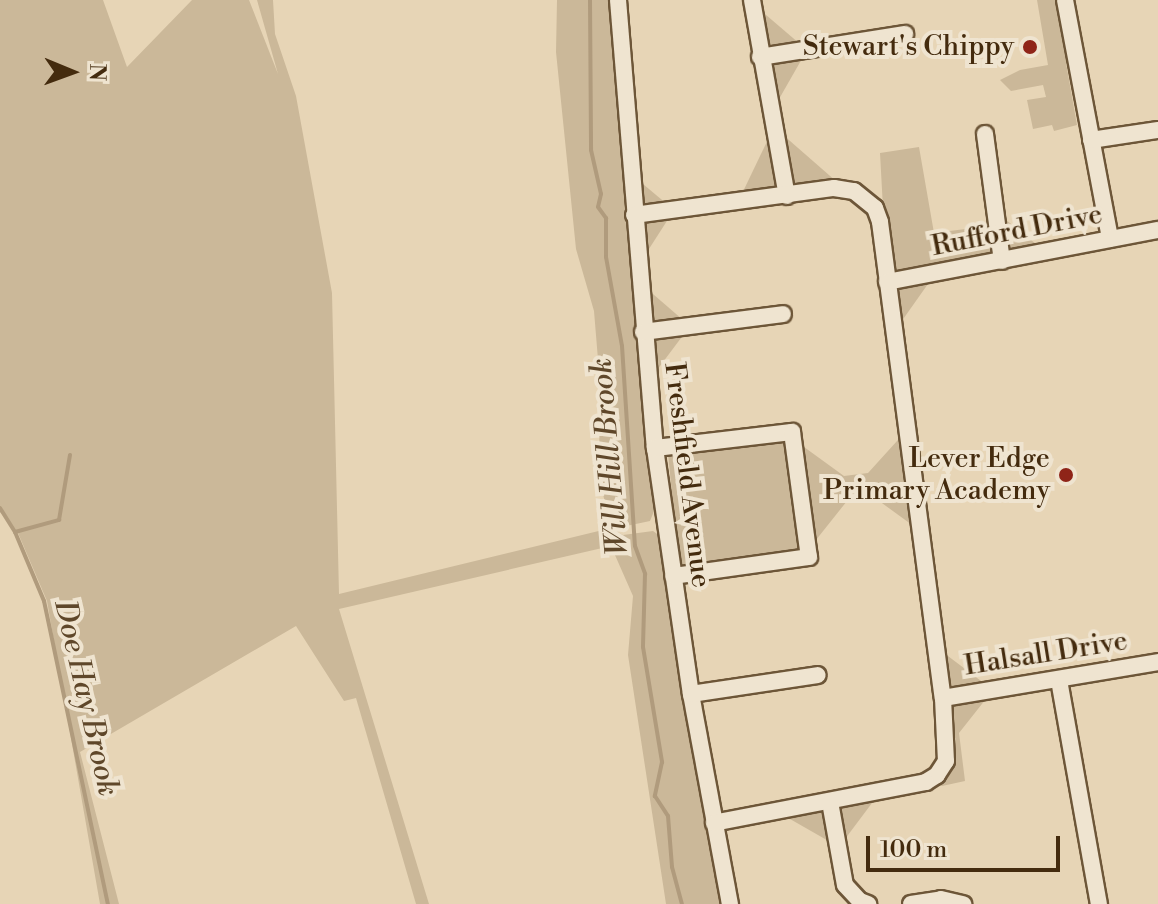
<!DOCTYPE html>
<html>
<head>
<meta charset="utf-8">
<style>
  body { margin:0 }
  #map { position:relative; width:1158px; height:904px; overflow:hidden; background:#e7d5b6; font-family:"Libre Bodoni",serif }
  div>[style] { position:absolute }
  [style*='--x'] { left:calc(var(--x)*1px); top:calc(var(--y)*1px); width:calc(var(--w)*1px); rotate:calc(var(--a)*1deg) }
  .green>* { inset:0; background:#cbb899 }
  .stream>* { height:4px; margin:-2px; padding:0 2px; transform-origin:2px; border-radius:2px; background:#b09b7d }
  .roads { filter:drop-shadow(2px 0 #6d5638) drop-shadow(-2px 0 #6d5638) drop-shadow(0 2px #6d5638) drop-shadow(0 -2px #6d5638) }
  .minor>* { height:16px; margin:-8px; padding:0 8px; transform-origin:8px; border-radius:8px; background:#efe4d0 }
  .dots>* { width:22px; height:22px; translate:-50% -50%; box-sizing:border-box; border:4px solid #efe4d0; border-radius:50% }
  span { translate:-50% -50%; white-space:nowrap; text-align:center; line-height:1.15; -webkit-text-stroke:8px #efe4d0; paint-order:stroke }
  .poi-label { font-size:28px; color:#442b0e }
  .right { translate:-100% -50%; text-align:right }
  .street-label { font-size:28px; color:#442b0e }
  .water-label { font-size:30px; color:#5f472a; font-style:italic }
  .north { position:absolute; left:32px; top:32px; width:80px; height:80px; -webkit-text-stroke:6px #efe4d0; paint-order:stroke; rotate:91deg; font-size:22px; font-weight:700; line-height:32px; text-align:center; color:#442b0e }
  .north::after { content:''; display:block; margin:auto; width:28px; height:36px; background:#442b0e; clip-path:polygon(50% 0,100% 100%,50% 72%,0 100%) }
  .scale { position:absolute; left:866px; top:836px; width:194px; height:36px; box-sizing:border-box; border:4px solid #442b0e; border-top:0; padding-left:10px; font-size:24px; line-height:28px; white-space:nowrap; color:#442b0e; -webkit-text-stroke:6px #efe4d0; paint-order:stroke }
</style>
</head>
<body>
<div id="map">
  <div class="green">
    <i style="clip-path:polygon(0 0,103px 0,127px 67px,192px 0,249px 0,278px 74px,257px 0,273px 0,275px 34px,296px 96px,332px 293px,339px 594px,611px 528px,598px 473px,601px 396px,594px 311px,576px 249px,556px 52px,557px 0,613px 0,614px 55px,656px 506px,650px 521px,612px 529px,623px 535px,653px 531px,660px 536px,722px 904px,666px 904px,628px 655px,633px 596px,611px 546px,339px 609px,429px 904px,416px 904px,356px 698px,344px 701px,296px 626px,80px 752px,119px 904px,100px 904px,47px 601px,18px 533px,0 512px)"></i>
    <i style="clip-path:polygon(1037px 0,1065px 0,1076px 60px,1066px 63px,1077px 125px,1054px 131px,1052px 125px,1033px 129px,1027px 100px,1046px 97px,1043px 85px,1011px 91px,1000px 80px,1020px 70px,1048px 65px)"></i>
    <i style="clip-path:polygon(752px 3px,807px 50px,771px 113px)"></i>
    <i style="clip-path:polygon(774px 127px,845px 189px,738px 202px)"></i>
    <i style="clip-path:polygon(919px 147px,934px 233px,997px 225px,996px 212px,1046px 252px,935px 274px,894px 332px,887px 282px,880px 153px)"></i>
    <i style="clip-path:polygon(631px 174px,674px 210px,638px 266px)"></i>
    <i style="clip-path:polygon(639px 282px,690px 326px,648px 382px)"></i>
    <i style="clip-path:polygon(907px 430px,919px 530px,875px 498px,847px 501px,808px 550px,793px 439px,844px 476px,868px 473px)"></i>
    <i style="clip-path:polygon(777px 440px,786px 445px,801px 550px,796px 554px,683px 568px,679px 565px,668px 453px)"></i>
    <i style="clip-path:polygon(936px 647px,993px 690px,959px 733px,965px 781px,942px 786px,926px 782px,942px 768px,956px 738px,948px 746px)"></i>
    <i style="clip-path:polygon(881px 791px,839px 847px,776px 811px)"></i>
  </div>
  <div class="stream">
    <i style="--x:590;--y:0;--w:150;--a:89.6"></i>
    <i style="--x:591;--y:150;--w:45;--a:77.2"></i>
    <i style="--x:601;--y:194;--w:13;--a:103"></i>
    <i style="--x:598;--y:207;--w:14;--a:54"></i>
    <i style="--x:606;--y:218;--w:39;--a:90"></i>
    <i style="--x:606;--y:257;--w:90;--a:79.8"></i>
    <i style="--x:622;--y:346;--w:200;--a:86.3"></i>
    <i style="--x:635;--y:546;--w:30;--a:70"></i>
    <i style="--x:645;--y:574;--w:73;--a:91.6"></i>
    <i style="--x:643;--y:647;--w:117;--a:80.6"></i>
    <i style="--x:662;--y:762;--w:35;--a:102"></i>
    <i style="--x:655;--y:796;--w:24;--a:57"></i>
    <i style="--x:668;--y:816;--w:51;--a:85.5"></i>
    <i style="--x:672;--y:867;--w:38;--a:75"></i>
    <i style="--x:0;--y:508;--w:28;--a:58"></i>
    <i style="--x:15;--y:532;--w:75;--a:67.2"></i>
    <i style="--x:44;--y:601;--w:310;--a:78.1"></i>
    <i style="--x:15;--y:532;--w:46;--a:-15.3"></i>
    <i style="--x:59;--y:520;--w:66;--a:-80.4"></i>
  </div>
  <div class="roads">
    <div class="minor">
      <i style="--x:618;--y:0;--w:450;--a:85.3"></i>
      <i style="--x:655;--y:448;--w:249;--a:81.7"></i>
      <i style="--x:691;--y:694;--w:214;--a:79.5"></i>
      <i style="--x:752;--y:0;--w:199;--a:79.9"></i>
      <i style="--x:1065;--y:0;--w:243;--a:79.3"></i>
      <i style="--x:760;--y:57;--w:147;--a:-9"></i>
      <i style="--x:985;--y:134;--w:128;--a:82.4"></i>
      <i style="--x:1091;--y:140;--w:68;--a:-8.5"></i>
      <i style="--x:634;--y:215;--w:202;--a:-7.7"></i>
      <i style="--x:834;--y:188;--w:20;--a:9"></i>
      <i style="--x:854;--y:191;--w:27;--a:39"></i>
      <i style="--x:875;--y:208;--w:15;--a:70"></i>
      <i style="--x:880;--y:222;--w:480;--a:82.5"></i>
      <i style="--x:943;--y:698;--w:63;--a:87.3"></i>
      <i style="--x:946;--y:761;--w:17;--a:123"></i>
      <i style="--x:937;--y:775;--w:13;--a:148"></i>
      <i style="--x:926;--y:782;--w:216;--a:169.1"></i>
      <i style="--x:887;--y:282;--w:276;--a:-10.9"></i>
      <i style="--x:643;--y:332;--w:141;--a:-7.3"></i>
      <i style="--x:655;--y:448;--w:138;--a:-6.7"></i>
      <i style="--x:792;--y:432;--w:126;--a:82.3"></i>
      <i style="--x:809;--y:557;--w:137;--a:172"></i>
      <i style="--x:1059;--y:680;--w:228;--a:79.9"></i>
      <i style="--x:691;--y:694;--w:128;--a:-8.5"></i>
      <i style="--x:943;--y:698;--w:218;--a:-9.5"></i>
      <i style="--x:830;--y:802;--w:84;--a:79.8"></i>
      <i style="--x:845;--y:885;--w:22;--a:47"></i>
      <i style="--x:860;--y:901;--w:9;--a:21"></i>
      <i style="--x:911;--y:904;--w:30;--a:-9"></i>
      <i style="--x:941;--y:899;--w:23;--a:13"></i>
    </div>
  </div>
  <div class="dots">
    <i style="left:1030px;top:47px;background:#8f2418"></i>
    <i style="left:1066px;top:475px;background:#8f2418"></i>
  </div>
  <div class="poi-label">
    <span class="right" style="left:1014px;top:47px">Stewart's Chippy</span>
    <span class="right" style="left:1050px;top:475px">Lever Edge<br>Primary Academy</span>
  </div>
  <div class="street-label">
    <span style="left:1017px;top:231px;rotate:-11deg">Rufford Drive</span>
    <span style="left:687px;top:475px;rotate:83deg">Freshfield Avenue</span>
    <span style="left:1046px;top:654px;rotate:-9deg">Halsall Drive</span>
  </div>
  <div class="water-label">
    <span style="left:610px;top:457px;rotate:-95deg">Will Hill Brook</span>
    <span style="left:86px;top:698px;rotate:77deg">Doe Hay Brook</span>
  </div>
  <div class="north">N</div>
  <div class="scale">100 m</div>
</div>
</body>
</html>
